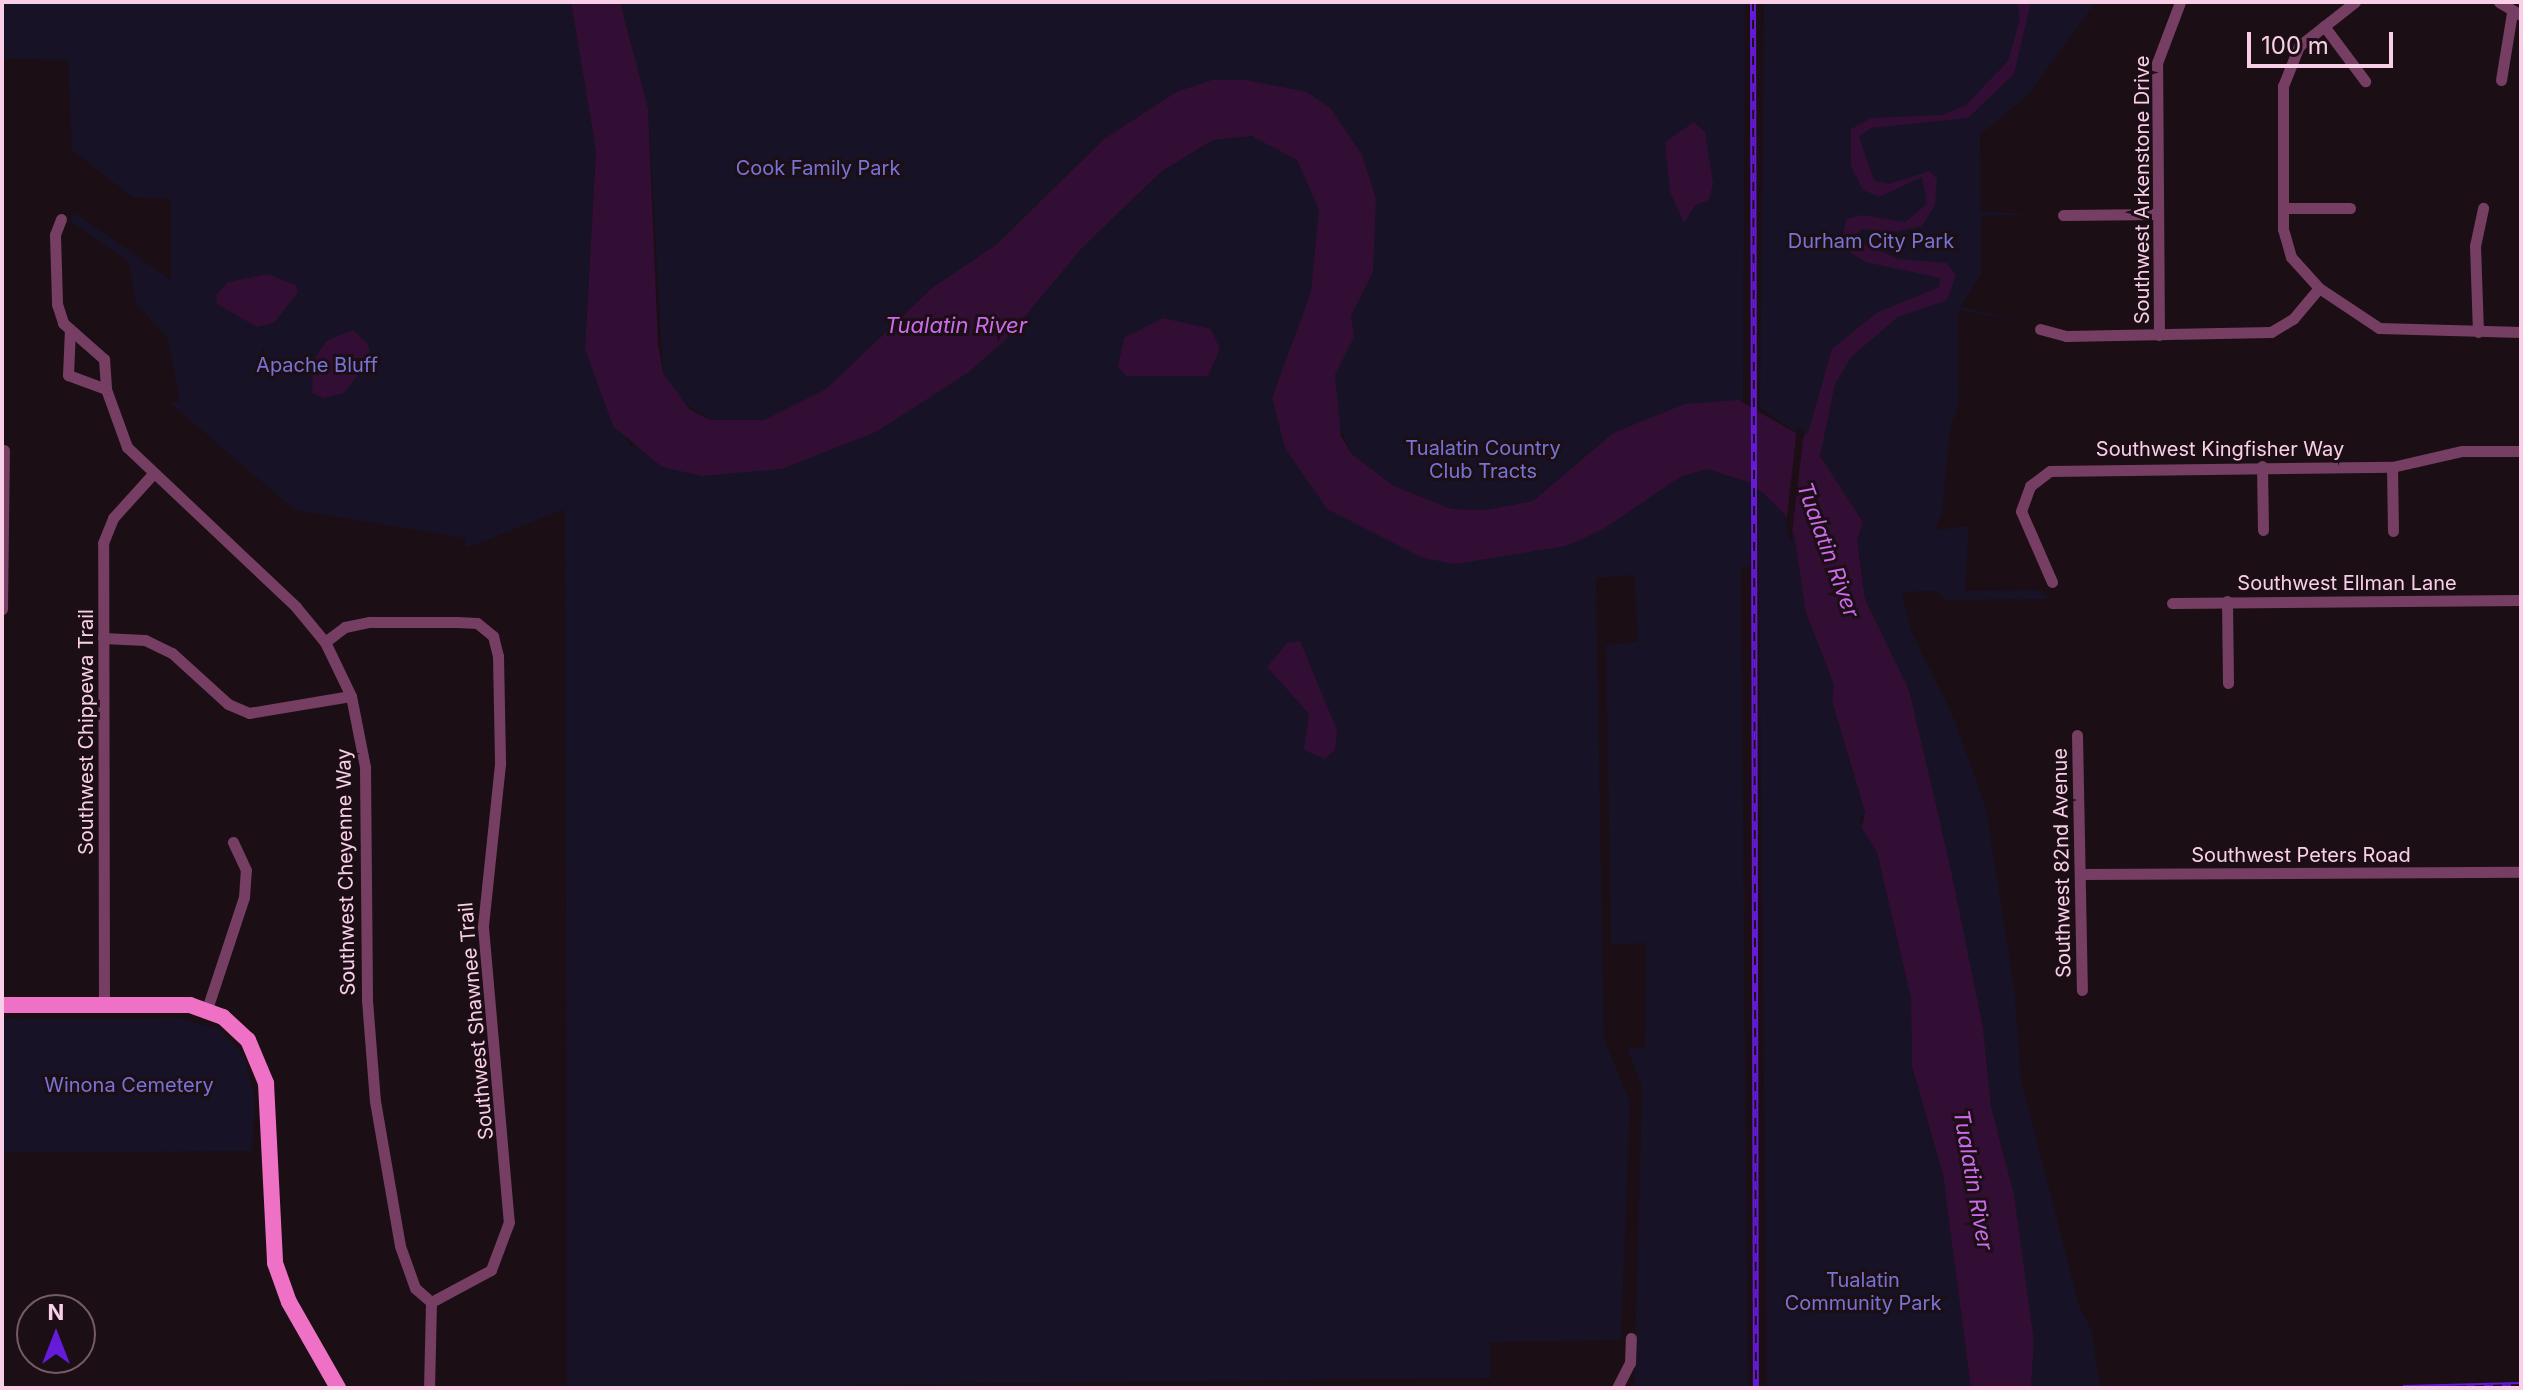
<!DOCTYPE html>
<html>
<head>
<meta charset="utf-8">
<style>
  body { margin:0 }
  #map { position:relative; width:2523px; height:1390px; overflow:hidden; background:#1c0e15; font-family:Inter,sans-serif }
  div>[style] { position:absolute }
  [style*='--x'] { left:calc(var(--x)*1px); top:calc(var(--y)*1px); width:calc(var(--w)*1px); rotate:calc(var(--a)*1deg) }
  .green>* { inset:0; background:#171225 }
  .water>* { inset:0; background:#320e35 }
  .pier>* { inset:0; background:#1c0e15 }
  .minor>* { height:11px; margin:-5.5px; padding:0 5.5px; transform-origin:5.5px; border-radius:5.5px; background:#763e63 }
  .secondary>* { height:16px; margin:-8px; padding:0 8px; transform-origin:8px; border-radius:8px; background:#ee71c6 }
  .rail>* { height:6px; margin-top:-3px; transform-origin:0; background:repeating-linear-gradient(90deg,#1c0e15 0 9px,#661ada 0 18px); box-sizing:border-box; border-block:2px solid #661ada }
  span { translate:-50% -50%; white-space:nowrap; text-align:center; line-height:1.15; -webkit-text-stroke:6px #1c0e15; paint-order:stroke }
  .park-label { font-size:20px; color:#7874d5 }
  .street-label { font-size:20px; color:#f9cfe8 }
  .water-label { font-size:22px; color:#cd69ed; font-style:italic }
  .frame { position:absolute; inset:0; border:4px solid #f9cfe8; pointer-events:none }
  .north { position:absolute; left:16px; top:1294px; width:80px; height:80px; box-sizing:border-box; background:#1c0e15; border:2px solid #745b69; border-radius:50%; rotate:0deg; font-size:22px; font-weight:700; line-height:32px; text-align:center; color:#f9cfe8 }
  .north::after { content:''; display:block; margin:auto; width:28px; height:36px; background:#661ada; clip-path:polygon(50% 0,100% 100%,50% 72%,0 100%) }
  .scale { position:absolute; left:2247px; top:32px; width:146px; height:36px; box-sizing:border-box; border:4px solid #f9cfe8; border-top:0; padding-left:10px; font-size:24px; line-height:28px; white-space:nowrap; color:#f9cfe8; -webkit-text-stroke:6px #1c0e15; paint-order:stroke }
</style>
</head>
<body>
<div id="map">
  <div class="green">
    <i style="clip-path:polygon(2px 2px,571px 2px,596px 151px,585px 349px,630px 446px,924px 398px,969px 372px,1005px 340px,1083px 247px,1162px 171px,1213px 140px,1252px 136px,1277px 144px,1176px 92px,1104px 139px,997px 244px,932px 288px,826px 389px,764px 420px,710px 420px,673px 396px,663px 373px,648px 108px,620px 2px,1745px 2px,1743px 406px,1613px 433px,1533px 501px,1486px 510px,1452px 509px,1394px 486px,1352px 454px,1336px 418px,1335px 443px,1392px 488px,1452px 512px,1596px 533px,1680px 477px,1707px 469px,1751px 483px,1750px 567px,1741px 567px,1748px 1388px,1634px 1388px,1642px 1088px,1627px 1048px,1645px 1047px,1646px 943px,1611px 945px,1606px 645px,1638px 642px,1634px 575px,1596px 578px,1604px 1039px,1630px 1102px,1621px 1340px,1490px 1342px,1491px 1378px,567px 1388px,565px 509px,466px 548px,465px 538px,295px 510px,171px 404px,180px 401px,168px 338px,136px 304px,129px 262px,70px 221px,75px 213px,171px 280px,171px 199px,132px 197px,72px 150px,68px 60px,2px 59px)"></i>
    <i style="clip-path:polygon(1764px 2px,2096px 2px,2028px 95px,1980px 135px,1981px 211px,2039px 215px,1981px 216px,1981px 275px,1961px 306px,2022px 322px,1958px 310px,1959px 404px,1950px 428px,1942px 514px,1934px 530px,1969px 526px,1965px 591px,2036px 590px,2054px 599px,1945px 600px,1936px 591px,1902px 592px,1912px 633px,1953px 716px,1986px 808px,2015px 994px,2021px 1078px,2079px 1306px,2092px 1332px,2100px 1388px,2031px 1388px,2034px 1341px,2014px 1194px,1991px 1107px,1983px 1028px,1909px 690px,1865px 599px,1857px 539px,1863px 522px,1821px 460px,1822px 450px,1760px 408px)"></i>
    <i style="clip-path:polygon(1758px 489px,1787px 517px,1794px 535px,1806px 613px,1834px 685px,1832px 701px,1865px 813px,1860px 819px,1877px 852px,1911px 998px,1912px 1066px,1943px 1175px,1971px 1388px,1767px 1388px)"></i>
    <i style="clip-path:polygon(179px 1018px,218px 1029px,244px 1055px,255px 1100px,252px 1151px,2px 1153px,2px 1019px)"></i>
  </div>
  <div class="water">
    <i style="clip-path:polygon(571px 2px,620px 2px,648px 108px,658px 344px,663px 373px,689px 409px,710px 420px,764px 420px,826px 389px,932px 288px,997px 244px,1104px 139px,1176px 92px,1212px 80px,1245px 80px,1307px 92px,1330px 108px,1362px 155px,1376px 199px,1373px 272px,1351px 316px,1354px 337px,1335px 375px,1341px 436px,1352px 454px,1394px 486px,1452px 509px,1486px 510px,1533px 501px,1613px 433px,1685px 404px,1738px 400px,1803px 437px,1808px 433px,1832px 349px,1876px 313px,1939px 287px,1940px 278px,1865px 262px,1841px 246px,1846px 219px,1862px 215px,1905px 222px,1927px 204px,1922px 177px,1879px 197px,1863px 190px,1851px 166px,1851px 129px,1871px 118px,1942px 115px,1966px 105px,2008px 61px,2020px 19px,2017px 2px,2031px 2px,2014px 74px,1968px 118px,1871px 128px,1859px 137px,1874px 180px,1889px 184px,1930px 171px,1937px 179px,1935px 205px,1922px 226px,1895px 232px,1862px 229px,1851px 239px,1899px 259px,1947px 263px,1956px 276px,1947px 300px,1898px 317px,1851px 357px,1835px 384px,1820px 456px,1863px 522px,1857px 540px,1865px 599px,1909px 690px,1949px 861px,1983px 1028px,1991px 1107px,2014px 1194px,2034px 1341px,2031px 1388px,1971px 1388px,1943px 1175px,1912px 1066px,1911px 998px,1877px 852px,1862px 828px,1865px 812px,1832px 701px,1834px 685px,1806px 613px,1794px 535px,1787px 517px,1765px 495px,1751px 483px,1707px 469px,1680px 477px,1602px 530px,1566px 546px,1455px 564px,1423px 558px,1327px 509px,1285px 448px,1272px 398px,1311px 292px,1319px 210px,1297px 160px,1252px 136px,1213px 140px,1162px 171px,1083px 247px,1005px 340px,969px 372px,876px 432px,782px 469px,702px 476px,662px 467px,613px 426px,585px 349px,596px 151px)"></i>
    <i style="clip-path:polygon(1694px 122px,1705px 132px,1713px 183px,1709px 200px,1695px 205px,1684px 223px,1670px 192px,1665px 142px)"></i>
    <i style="clip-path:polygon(268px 274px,296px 285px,298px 292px,274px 323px,257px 327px,217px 304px,216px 295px,228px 282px)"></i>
    <i style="clip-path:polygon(1163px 318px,1211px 329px,1220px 349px,1208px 376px,1126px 376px,1118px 367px,1124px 338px)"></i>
    <i style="clip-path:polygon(353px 330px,368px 344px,371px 358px,344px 393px,323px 398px,312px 393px,313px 361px,326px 341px)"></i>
    <i style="clip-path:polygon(1300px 641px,1337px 730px,1335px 750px,1325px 759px,1304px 750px,1309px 714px,1267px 667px,1287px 643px)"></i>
  </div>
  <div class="pier">
    <i style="clip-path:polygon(1797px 428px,1804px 431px,1791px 542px,1786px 525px)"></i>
  </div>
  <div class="minor">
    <i style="--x:2355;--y:2;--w:71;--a:141.8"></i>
    <i style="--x:2299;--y:46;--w:43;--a:111.8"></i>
    <i style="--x:2283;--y:86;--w:143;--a:90"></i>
    <i style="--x:2283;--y:229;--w:29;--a:74"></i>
    <i style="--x:2291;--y:257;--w:42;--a:47.9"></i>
    <i style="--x:2319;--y:288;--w:72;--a:33.7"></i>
    <i style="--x:2379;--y:328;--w:142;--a:1.6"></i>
    <i style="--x:2499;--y:2;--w:26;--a:31"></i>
    <i style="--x:2324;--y:26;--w:69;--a:53.3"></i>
    <i style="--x:2501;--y:80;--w:68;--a:-80.7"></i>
    <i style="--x:2283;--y:208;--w:67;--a:0"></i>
    <i style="--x:2063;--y:215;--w:95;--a:-0.6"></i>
    <i style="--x:61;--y:219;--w:17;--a:111"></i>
    <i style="--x:55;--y:235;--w:69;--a:88.3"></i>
    <i style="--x:57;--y:304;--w:20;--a:72"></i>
    <i style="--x:63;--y:323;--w:55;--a:41.3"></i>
    <i style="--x:104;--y:359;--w:30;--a:86"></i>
    <i style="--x:106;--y:389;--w:62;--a:70.1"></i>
    <i style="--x:127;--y:447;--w:233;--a:43.4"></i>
    <i style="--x:296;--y:607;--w:45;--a:50.4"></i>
    <i style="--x:325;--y:642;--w:60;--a:64.3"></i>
    <i style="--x:351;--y:696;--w:72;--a:78.8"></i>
    <i style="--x:365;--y:767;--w:233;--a:89.5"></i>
    <i style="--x:367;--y:1000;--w:101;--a:85.5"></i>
    <i style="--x:375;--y:1101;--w:147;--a:80.2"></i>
    <i style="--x:400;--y:1246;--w:45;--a:70.3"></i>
    <i style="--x:415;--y:1288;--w:21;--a:41"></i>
    <i style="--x:431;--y:1302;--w:86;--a:91.3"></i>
    <i style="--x:70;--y:329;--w:46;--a:92.5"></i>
    <i style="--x:68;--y:375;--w:40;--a:20.2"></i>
    <i style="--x:2040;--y:329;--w:27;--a:15"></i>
    <i style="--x:2066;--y:336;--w:205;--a:-1.1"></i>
    <i style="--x:2271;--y:332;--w:26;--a:-31"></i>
    <i style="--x:2293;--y:319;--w:40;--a:-50"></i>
    <i style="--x:2478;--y:332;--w:86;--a:-92"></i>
    <i style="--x:2475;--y:246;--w:39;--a:-78"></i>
    <i style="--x:2159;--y:335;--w:272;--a:-90.4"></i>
    <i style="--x:2157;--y:63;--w:65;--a:-69.3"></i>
    <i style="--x:2262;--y:466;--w:64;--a:89.1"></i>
    <i style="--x:2392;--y:467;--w:64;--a:89.1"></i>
    <i style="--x:2052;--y:582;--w:77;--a:-113.6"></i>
    <i style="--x:2021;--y:511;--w:27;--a:-70"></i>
    <i style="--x:2030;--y:486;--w:25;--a:-37"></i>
    <i style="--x:2050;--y:471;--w:342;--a:-0.7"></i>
    <i style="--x:2392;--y:467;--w:72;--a:-12.9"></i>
    <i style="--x:2462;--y:451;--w:59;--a:0"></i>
    <i style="--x:2227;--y:601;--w:82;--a:89.3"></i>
    <i style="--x:2172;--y:603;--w:349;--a:-0.5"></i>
    <i style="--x:2;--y:609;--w:159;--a:-89.3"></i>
    <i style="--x:103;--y:638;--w:42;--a:2.7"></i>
    <i style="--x:145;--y:640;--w:30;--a:26"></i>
    <i style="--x:172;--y:653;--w:76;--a:42.3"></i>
    <i style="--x:228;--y:704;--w:23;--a:23"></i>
    <i style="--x:249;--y:713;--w:103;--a:-9.5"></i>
    <i style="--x:325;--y:642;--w:25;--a:-37"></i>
    <i style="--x:345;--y:627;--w:25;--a:-12"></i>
    <i style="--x:369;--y:622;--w:88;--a:0"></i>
    <i style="--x:457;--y:622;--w:20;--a:3"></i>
    <i style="--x:477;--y:623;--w:21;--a:39"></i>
    <i style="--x:493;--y:636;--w:21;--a:76"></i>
    <i style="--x:498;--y:656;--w:108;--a:88.9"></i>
    <i style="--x:500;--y:764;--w:164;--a:96"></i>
    <i style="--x:483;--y:927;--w:296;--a:85"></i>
    <i style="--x:509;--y:1222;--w:51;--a:110.6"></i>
    <i style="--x:491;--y:1270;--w:68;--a:151.9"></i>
    <i style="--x:2077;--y:735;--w:255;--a:88.9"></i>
    <i style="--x:2081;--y:874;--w:440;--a:-0.3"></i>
    <i style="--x:104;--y:1005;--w:462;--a:-90.1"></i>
    <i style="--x:103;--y:543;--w:27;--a:-68"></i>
    <i style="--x:113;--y:518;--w:57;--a:-47.9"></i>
    <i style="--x:207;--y:1009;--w:118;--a:-71.7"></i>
    <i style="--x:244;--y:897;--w:27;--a:-86"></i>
    <i style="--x:246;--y:870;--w:31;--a:-115"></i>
    <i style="--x:1617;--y:1388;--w:28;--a:-63"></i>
    <i style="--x:1630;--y:1363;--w:25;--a:-88"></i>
  </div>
  <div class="secondary">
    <i style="--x:2;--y:1005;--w:188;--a:0"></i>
    <i style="--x:190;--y:1005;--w:35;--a:20"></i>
    <i style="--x:223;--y:1017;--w:34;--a:43"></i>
    <i style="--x:248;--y:1040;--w:47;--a:67.3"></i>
    <i style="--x:266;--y:1083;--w:180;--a:87.1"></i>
    <i style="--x:275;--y:1263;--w:41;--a:70.3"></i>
    <i style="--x:289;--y:1302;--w:99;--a:60.3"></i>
  </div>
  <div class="rail">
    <i style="--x:1753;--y:2;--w:1386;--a:89.88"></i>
    <i style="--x:2403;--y:1388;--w:118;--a:-1.5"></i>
  </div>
  <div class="park-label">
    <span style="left:818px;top:168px">Cook Family Park</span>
    <span style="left:1871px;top:241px">Durham City Park</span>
    <span style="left:317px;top:365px">Apache Bluff</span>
    <span style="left:1483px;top:460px">Tualatin Country<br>Club Tracts</span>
    <span style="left:129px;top:1085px">Winona Cemetery</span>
    <span style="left:1863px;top:1292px">Tualatin<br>Community Park</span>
  </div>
  <div class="street-label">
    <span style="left:2142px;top:190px;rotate:-90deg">Southwest Arkenstone Drive</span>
    <span style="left:2220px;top:449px">Southwest Kingfisher Way</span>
    <span style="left:2347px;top:583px">Southwest Ellman Lane</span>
    <span style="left:86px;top:732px;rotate:-90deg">Southwest Chippewa Trail</span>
    <span style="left:2301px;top:855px">Southwest Peters Road</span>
    <span style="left:2062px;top:863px;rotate:-91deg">Southwest 82nd Avenue</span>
    <span style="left:346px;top:872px;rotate:-91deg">Southwest Cheyenne Way</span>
    <span style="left:476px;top:1021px;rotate:-95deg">Southwest Shawnee Trail</span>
  </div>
  <div class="water-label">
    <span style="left:956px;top:326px">Tualatin River</span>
    <span style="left:1828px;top:550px;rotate:70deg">Tualatin River</span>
    <span style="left:1973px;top:1180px;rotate:80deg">Tualatin River</span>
  </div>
  <div class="frame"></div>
  <div class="north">N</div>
  <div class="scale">100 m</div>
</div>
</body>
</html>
